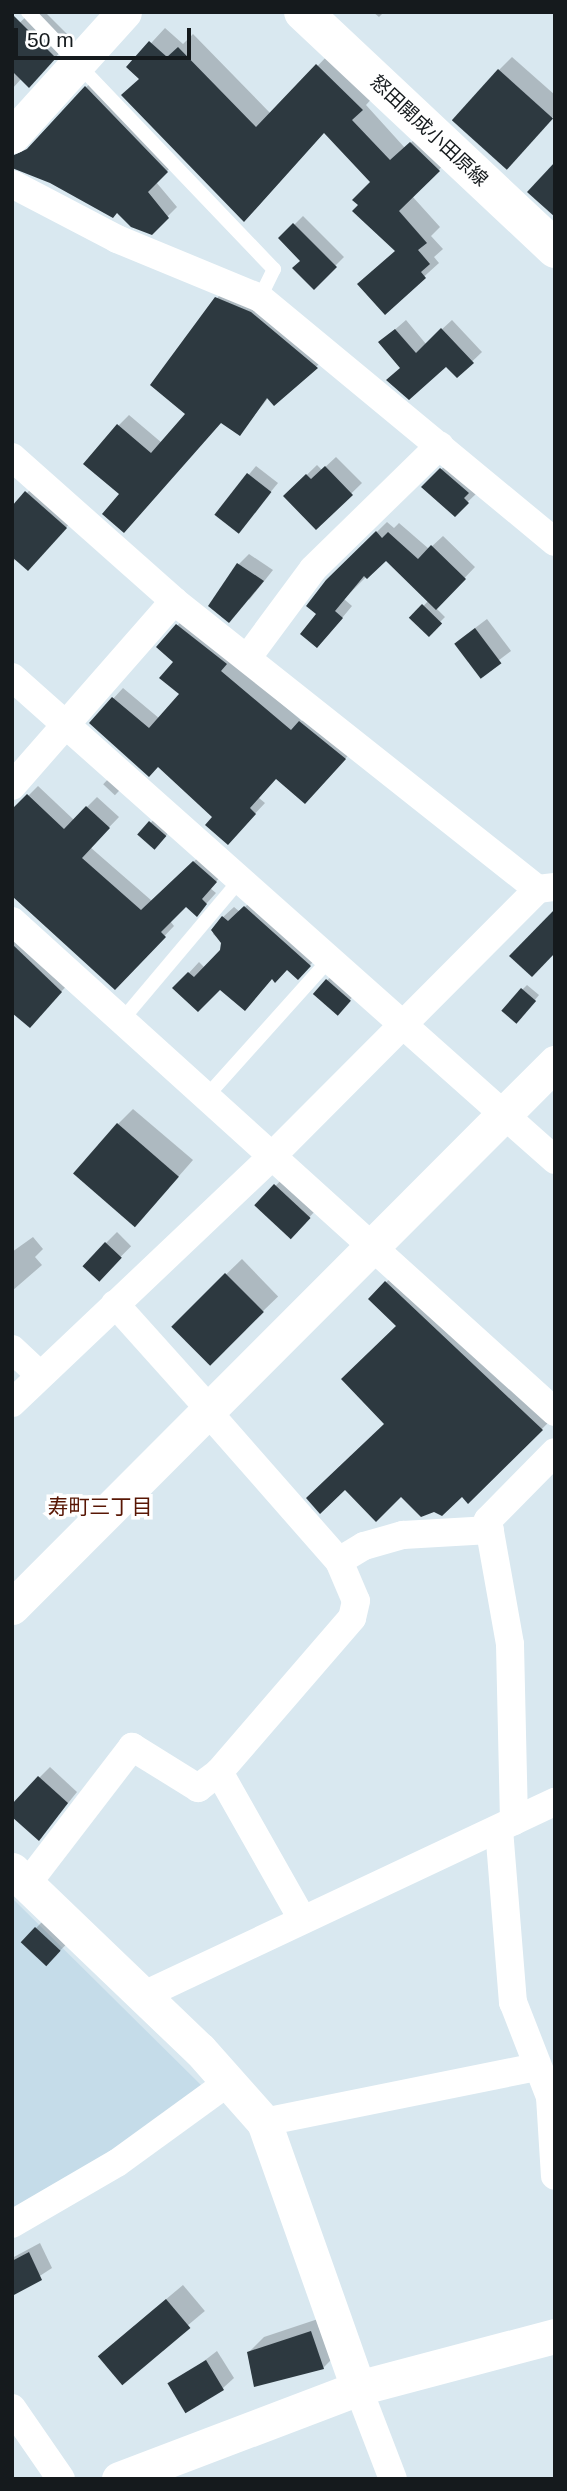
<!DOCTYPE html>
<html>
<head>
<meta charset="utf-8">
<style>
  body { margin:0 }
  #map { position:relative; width:567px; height:2491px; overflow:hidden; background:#d9e8f0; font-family:Helvetica,"Noto Sans JP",sans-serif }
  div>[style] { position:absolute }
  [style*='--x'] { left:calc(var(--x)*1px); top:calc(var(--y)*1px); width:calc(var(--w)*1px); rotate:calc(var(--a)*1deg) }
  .built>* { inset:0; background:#c5dce9 }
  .shadow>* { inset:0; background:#0003; transform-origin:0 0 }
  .building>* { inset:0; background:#2d3940; transform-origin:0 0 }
  .service>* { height:14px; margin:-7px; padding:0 7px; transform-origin:7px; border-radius:7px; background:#fff }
  .minor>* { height:28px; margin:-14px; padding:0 14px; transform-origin:14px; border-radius:14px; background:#fff }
  .tertiary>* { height:35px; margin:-17.5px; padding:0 17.5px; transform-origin:17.5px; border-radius:17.5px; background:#fff }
  .secondary>* { height:38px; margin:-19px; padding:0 19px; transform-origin:19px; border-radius:19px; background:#fff }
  span { translate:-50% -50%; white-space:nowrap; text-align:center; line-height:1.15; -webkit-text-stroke:7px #fff; paint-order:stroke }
  .street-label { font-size:19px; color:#151a1d }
  .neighbourhood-label { font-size:21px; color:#581604 }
  .frame { position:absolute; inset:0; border:14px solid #151a1d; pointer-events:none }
  .scale { position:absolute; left:14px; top:28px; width:177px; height:32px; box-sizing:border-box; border:4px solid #151a1d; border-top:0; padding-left:9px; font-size:21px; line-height:24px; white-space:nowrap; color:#151a1d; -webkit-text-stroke:5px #fff; paint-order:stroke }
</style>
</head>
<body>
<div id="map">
  <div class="built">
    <i style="clip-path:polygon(12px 1898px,203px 2087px,95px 2165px,12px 2210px)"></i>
  </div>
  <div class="shadow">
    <i style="clip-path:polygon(31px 12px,45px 12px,72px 39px,46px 68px,22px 78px,12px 89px,12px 30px)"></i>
    <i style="clip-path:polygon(373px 12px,384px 12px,379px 17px)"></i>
    <i style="clip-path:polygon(165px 28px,183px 44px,193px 34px,271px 114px,331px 52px,375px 95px,366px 105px,405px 148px,425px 130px,453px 156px,412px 196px,440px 227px,431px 236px,443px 249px,434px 257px,439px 263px,385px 312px,396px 250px,360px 205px,373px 182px,325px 131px,258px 206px,129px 67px)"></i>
    <i style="clip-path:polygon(512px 57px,555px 95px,555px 115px,502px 165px,499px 70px)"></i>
    <i style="clip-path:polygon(95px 78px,176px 162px,156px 182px,177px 207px,151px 233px,118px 211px,14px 162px)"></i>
    <i style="clip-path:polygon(303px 216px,344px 257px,314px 287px,302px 261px,281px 238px)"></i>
    <i style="clip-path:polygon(227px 288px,327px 357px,275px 403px,269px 397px,239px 434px,221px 421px,122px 494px,119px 425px,129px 415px,162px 443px,188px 413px,216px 299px)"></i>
    <i style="clip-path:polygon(406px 320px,426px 344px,452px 320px,482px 352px,457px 376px,447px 364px,402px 367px,391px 333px)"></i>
    <i style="clip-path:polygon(336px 457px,362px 483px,316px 528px,285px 496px,317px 465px,322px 470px)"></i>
    <i style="clip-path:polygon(452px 459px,478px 492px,455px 514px,423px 487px)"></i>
    <i style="clip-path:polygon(256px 466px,278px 483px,245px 523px,216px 514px)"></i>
    <i style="clip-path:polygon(42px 477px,81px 511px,43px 553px,12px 561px,12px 509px)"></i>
    <i style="clip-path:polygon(387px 522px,394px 528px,399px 523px,429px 549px,443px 536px,475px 567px,436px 608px,445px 617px,429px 633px,412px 618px,429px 600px,385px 558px,344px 599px,352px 606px,327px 636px,318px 614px,327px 581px)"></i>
    <i style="clip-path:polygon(249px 554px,273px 570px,249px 600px,239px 564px)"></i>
    <i style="clip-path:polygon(187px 615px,230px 660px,302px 721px,310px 712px,355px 748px,315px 792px,276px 777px,259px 798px,265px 803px,237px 833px,158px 765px,91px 723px,123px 688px,160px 719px,182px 694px,175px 662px,158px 647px)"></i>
    <i style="left:487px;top:619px;width:40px;height:39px;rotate:53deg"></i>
    <i style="left:110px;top:777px;width:16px;height:10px;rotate:43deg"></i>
    <i style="clip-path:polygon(38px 786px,74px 820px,97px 797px,119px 817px,90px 847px,152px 901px,204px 852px,226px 871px,210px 888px,216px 893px,206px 904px,186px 904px,170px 921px,174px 926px,115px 988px,12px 896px,12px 812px)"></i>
    <i style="left:155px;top:818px;width:20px;height:22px;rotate:41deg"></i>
    <i style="clip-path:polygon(256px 896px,320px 955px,308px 967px,287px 968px,273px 978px,220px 988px,175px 988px,199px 962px,205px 968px,221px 951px,223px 943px,213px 934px,223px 917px,234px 907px,240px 912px)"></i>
    <i style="clip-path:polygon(12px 929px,71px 981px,39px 1016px,12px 1010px)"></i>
    <i style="clip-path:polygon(338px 969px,360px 989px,347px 1003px,315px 993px)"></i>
    <i style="clip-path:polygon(527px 985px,539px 995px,521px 1017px,522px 990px)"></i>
    <i style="clip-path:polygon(133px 1109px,193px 1160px,150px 1209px,118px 1124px)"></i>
    <i style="left:286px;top:1175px;width:46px;height:42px;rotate:44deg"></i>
    <i style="left:117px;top:1232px;width:20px;height:47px;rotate:45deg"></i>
    <i style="clip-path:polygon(33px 1237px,43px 1249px,35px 1257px,42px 1265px,12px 1291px,12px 1252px)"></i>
    <i style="left:242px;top:1259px;width:52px;height:97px;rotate:46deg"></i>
    <i style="clip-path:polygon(402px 1266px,555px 1416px,468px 1502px,386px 1424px,398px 1326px,370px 1299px)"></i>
    <i style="clip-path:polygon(50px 1767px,77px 1792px,39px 1839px,39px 1778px)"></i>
    <i style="left:47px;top:1917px;width:33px;height:34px;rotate:45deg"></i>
    <i style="clip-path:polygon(40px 2243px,52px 2268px,12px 2294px,12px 2258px)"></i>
    <i style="left:183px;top:2285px;width:34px;height:109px;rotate:50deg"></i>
    <i style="clip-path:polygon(327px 2316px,338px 2353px,323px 2368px,249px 2352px,264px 2337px)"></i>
    <i style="clip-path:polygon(217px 2351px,234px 2378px,223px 2388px,171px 2386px)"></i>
  </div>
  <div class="building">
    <i style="clip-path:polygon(12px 14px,56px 58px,29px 88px,12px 71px)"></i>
    <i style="clip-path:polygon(149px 41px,167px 57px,178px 47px,256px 127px,316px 64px,363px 110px,352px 120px,390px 160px,410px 142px,440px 171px,399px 211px,427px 243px,418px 250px,430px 264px,421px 272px,426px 278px,385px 315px,357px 284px,395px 251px,352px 211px,358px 205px,352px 200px,370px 182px,324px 133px,244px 222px,121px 95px,139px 79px,126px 67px)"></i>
    <i style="left:498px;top:69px;width:74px;height:69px;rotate:42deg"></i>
    <i style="clip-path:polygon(85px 86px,168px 172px,148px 192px,169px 218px,152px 235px,131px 227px,117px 213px,113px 218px,50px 183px,12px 168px,12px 156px,27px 149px)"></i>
    <i style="clip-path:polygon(555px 162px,555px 217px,527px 192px)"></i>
    <i style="clip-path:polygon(293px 223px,337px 267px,314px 290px,292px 268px,300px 261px,278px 238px)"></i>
    <i style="clip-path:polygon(215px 297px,251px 312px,318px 368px,274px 406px,267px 398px,240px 436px,221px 423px,124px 533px,102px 514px,119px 494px,83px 464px,117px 424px,151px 453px,185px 414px,150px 385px)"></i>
    <i style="clip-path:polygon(441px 328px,474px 363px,457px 378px,446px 367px,409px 400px,386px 380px,400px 368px,378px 342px,395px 329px,416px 353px)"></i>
    <i style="clip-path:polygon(325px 466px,353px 495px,316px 530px,283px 496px,306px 474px,311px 479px)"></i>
    <i style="clip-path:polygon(440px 468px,469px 493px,464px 498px,469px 503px,455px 517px,421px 487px)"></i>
    <i style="left:247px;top:473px;width:31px;height:53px;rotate:38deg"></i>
    <i style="clip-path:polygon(25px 491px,67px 528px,28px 571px,12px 557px,12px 506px)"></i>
    <i style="clip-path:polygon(376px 531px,382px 538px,388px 532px,418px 559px,431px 545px,466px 579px,436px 610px,386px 561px,367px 579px,364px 576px,335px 611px,343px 618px,317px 648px,300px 634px,316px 614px,306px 606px,326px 580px)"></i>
    <i style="clip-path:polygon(237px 563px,264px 581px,229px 623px,208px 606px)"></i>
    <i style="left:422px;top:604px;width:28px;height:19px;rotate:44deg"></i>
    <i style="clip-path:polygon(176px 624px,227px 664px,221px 671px,291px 730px,299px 721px,346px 759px,305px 804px,276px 779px,250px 808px,256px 814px,228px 845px,205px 825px,212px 817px,158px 767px,149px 777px,89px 723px,112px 697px,149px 728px,179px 694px,159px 678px,173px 662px,156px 647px)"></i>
    <i style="left:475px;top:628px;width:44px;height:26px;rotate:53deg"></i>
    <i style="clip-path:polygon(27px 794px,64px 829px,86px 806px,110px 828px,82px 858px,141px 910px,193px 861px,217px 882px,202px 899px,207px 904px,197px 917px,186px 907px,161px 932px,166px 937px,115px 990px,12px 896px,12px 809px)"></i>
    <i style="left:149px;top:821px;width:23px;height:18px;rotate:41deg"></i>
    <i style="clip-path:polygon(244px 906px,311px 966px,298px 980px,287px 970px,275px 983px,272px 979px,245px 1011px,220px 990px,198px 1012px,172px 988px,188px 972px,194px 977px,220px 950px,221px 943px,211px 930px,222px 916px,228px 921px)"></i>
    <i style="clip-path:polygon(555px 909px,555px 953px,532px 977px,509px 956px)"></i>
    <i style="clip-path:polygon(12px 944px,62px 992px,30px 1028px,12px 1013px)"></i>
    <i style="left:326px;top:979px;width:33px;height:20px;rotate:41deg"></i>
    <i style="left:521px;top:988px;width:20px;height:30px;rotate:41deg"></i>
    <i style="left:117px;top:1123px;width:82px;height:67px;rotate:41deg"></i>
    <i style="left:274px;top:1184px;width:50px;height:29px;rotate:43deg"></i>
    <i style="left:105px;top:1242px;width:23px;height:33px;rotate:43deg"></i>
    <i style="left:225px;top:1273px;width:55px;height:76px;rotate:45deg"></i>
    <i style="clip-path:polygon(385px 1281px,543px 1430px,468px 1504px,462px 1497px,442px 1516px,434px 1512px,421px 1517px,401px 1497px,376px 1522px,345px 1490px,320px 1514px,306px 1498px,384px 1424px,341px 1379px,396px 1326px,368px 1299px)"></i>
    <i style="clip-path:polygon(38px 1776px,68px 1803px,39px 1841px,12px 1817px,12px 1804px)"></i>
    <i style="left:35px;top:1927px;width:35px;height:21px;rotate:43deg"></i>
    <i style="clip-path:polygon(29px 2252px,42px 2280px,12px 2296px,12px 2261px)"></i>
    <i style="left:166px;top:2299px;width:38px;height:89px;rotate:50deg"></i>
    <i style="clip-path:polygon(311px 2331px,324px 2369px,254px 2387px,247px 2352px)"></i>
    <i style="left:206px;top:2360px;width:35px;height:45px;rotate:59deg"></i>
  </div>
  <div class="service">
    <i style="--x:28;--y:12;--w:356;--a:46.3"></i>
    <i style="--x:274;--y:269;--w:32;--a:116"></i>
    <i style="--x:122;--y:1020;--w:183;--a:-49.9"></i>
    <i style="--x:206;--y:1097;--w:184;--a:-48.1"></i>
  </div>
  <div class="minor">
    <i style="--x:12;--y:184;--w:119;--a:27.6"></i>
    <i style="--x:117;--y:239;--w:155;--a:22.4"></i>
    <i style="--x:260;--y:298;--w:383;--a:39.6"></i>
    <i style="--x:12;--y:457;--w:217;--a:41.6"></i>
    <i style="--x:174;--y:601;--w:464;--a:38.4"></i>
    <i style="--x:538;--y:889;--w:17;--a:-7"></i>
    <i style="--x:248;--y:657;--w:109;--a:-53.5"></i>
    <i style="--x:313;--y:569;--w:177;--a:-44.3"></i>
    <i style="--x:12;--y:677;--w:727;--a:41.65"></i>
    <i style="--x:12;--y:786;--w:246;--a:-48.8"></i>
    <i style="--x:12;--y:921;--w:732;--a:42.12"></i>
    <i style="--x:115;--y:1304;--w:142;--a:48.1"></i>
    <i style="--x:12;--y:1349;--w:38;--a:43"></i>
    <i style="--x:12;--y:1403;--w:359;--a:-43.5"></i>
    <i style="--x:272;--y:1156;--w:377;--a:-45.1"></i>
    <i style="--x:208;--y:1412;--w:198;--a:48.7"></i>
    <i style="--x:339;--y:1561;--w:43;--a:67"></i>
    <i style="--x:356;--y:1601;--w:17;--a:103"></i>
    <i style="--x:352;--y:1618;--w:203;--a:130.8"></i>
    <i style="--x:219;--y:1772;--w:169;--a:60.5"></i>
    <i style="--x:339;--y:1561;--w:29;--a:-31"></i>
    <i style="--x:364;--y:1546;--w:41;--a:-15.8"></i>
    <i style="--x:403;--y:1535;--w:87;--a:-3.3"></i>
    <i style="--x:514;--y:1821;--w:177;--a:-91.3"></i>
    <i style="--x:510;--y:1644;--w:126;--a:-100.1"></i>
    <i style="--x:488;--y:1520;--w:95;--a:-45.4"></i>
    <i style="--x:499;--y:1829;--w:174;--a:85.4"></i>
    <i style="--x:513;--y:2002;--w:102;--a:68.7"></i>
    <i style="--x:550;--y:2097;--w:79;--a:86.4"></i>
    <i style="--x:27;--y:1884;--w:173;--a:-52.5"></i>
    <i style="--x:132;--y:1747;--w:78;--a:31.8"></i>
    <i style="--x:198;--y:1788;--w:26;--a:-37"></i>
    <i style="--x:142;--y:1996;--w:456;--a:-25.2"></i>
    <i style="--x:264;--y:2122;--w:278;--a:-11.4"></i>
    <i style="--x:12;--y:2224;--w:121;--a:-30.2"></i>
    <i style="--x:117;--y:2163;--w:140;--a:-36"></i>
    <i style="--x:358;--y:2388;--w:97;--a:69"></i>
    <i style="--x:12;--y:2408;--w:86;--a:55.4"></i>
  </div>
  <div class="tertiary">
    <i style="--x:12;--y:136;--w:167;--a:-47.9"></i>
    <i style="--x:12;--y:1607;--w:769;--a:-45.05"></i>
    <i style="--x:12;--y:1870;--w:260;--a:43.8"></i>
    <i style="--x:200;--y:2050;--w:96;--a:48.4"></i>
    <i style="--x:264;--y:2122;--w:282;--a:70.5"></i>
    <i style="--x:119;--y:2479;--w:256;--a:-20.8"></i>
    <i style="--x:358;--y:2388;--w:204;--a:-14.8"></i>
  </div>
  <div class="secondary">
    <i style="--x:303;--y:12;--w:346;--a:43.2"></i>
  </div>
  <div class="street-label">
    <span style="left:429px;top:131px;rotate:43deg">怒田開成小田原線</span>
  </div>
  <div class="neighbourhood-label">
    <span style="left:100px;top:1507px">寿町三丁目</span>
  </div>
  <div class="frame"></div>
  <div class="scale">50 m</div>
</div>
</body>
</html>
